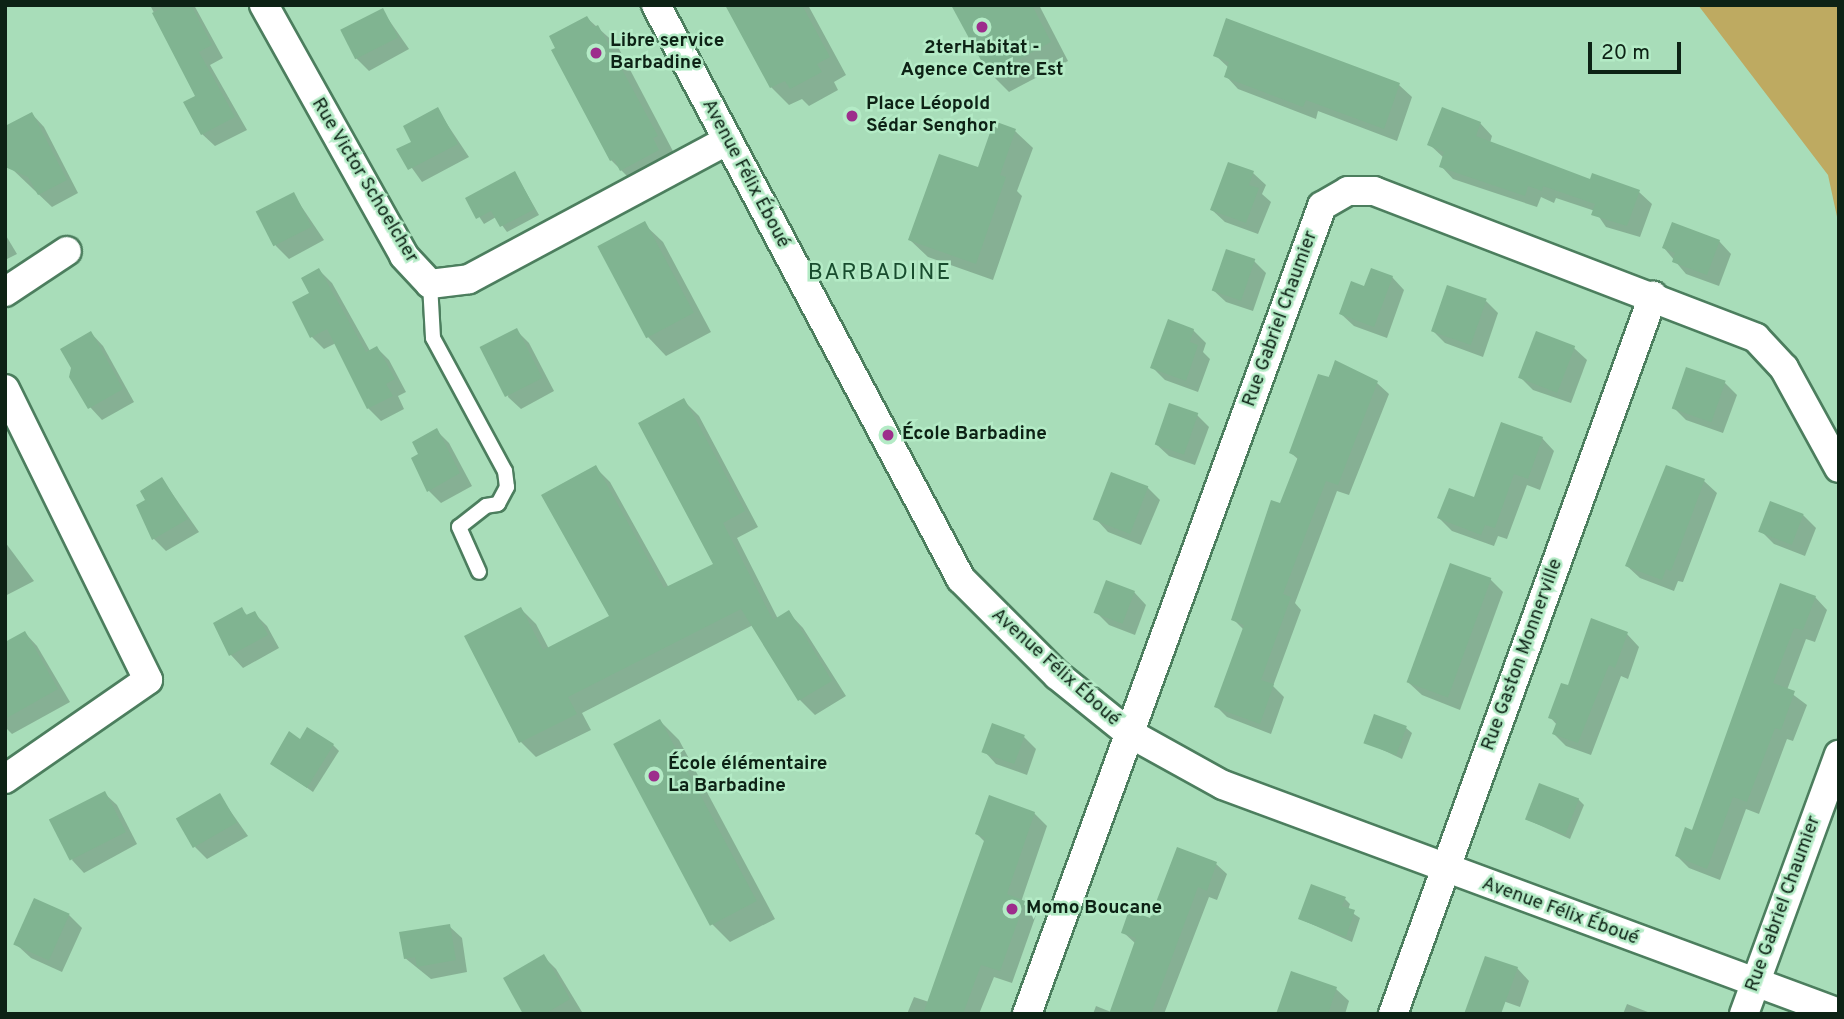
<!DOCTYPE html>
<html>
<head>
<meta charset="utf-8">
<style>
  body { margin:0 }
  #map { position:relative; width:1844px; height:1019px; overflow:hidden; background:#a8ddb9; font-family:Overpass,sans-serif }
  div>[style] { position:absolute }
  [style*='--x'] { left:calc(var(--x)*1px); top:calc(var(--y)*1px); width:calc(var(--w)*1px); rotate:calc(var(--a)*1deg) }
  .green>* { inset:0; background:#beaa61 }
  .shadow>* { inset:0; background:#0003 }
  .building>* { inset:0; background:#80b491; transform-origin:0 0 }
  .roads { filter:drop-shadow(2px 0 #4c7e5e) drop-shadow(-2px 0 #4c7e5e) drop-shadow(0 2px #4c7e5e) drop-shadow(0 -2px #4c7e5e) }
  .lane>* { height:14px; margin:-7px; padding:0 7px; transform-origin:7px; border-radius:7px; background:#fff }
  .street>* { height:28px; margin:-14px; padding:0 14px; transform-origin:14px; border-radius:14px; background:#fff }
  .dots>* { width:19px; height:19px; translate:-50% -50%; box-sizing:border-box; border:4px solid #b4ebc6; border-radius:50% }
  span { translate:-50% -50%; white-space:nowrap; text-align:center; line-height:1.15; -webkit-text-stroke:5px #b4ebc6; paint-order:stroke }
  .poi-label { font-size:19px; color:#0d2215; font-weight:700 }
  .left { translate:0 -50%; text-align:left }
  .street-label { font-size:19px; color:#0d2215 }
  .quarter-label { font-size:23px; color:#184c2e; letter-spacing:2px }
  .frame { position:absolute; inset:0; border:7px solid #0d2215; pointer-events:none }
  .scale { position:absolute; left:1588px; top:42px; width:93px; height:32px; box-sizing:border-box; border:4px solid #0d2215; border-top:0; padding-left:9px; font-size:21px; line-height:24px; white-space:nowrap; color:#0d2215; -webkit-text-stroke:5px #b4ebc6; paint-order:stroke }
</style>
</head>
<body>
<div id="map">
  <div class="green">
    <i style="clip-path:polygon(1698px 5px,1839px 5px,1839px 226px,1828px 175px)"></i>
  </div>
  <div class="shadow">
    <i style="clip-path:polygon(150px 5px,194px 5px,223px 58px,210px 65px,247px 130px,215px 146px,202px 134px,197px 97px)"></i>
    <i style="clip-path:polygon(727px 5px,808px 5px,846px 75px,834px 82px,838px 90px,809px 106px,802px 99px,789px 105px,771px 87px)"></i>
    <i style="clip-path:polygon(953px 5px,1039px 5px,1068px 61px,1009px 92px,990px 73px)"></i>
    <i style="clip-path:polygon(382px 10px,409px 49px,369px 71px,356px 58px)"></i>
    <i style="clip-path:polygon(587px 18px,617px 45px,675px 155px,630px 179px,611px 160px,557px 49px)"></i>
    <i style="clip-path:polygon(1215px 55px,1399px 85px,1412px 97px,1397px 141px,1318px 111px,1316px 119px,1238px 89px,1226px 76px,1229px 68px)"></i>
    <i style="clip-path:polygon(437px 109px,469px 157px,422px 182px,399px 150px,413px 142px)"></i>
    <i style="clip-path:polygon(32px 114px,44px 127px,78px 193px,52px 207px,11px 168px)"></i>
    <i style="clip-path:polygon(1480px 123px,1492px 136px,1490px 143px,1591px 181px,1639px 192px,1652px 204px,1640px 237px,1606px 227px,1595px 211px,1556px 198px,1554px 203px,1541px 197px,1537px 207px,1453px 179px,1441px 166px,1444px 158px,1430px 145px)"></i>
    <i style="clip-path:polygon(995px 124px,1015px 131px,1033px 148px,1017px 191px,1022px 196px,993px 280px,928px 257px,910px 240px,979px 170px)"></i>
    <i style="clip-path:polygon(515px 173px,539px 215px,507px 232px,496px 217px,484px 224px,467px 198px)"></i>
    <i style="clip-path:polygon(1253px 173px,1266px 185px,1262px 194px,1271px 202px,1258px 234px,1225px 222px,1212px 210px)"></i>
    <i style="clip-path:polygon(293px 194px,324px 240px,289px 259px,276px 246px,259px 213px)"></i>
    <i style="clip-path:polygon(644px 224px,663px 242px,711px 332px,666px 356px,648px 337px,600px 247px)"></i>
    <i style="clip-path:polygon(5px 234px,17px 254px,5px 260px)"></i>
    <i style="clip-path:polygon(1719px 241px,1731px 254px,1719px 286px,1686px 274px,1664px 248px)"></i>
    <i style="clip-path:polygon(1254px 261px,1266px 273px,1253px 311px,1226px 302px,1213px 290px)"></i>
    <i style="clip-path:polygon(319px 270px,332px 283px,370px 351px,377px 348px,389px 360px,406px 392px,398px 396px,404px 409px,381px 421px,368px 408px,336px 343px,324px 349px,312px 337px,311px 294px)"></i>
    <i style="clip-path:polygon(1392px 277px,1404px 290px,1387px 338px,1354px 326px,1341px 314px,1365px 288px)"></i>
    <i style="clip-path:polygon(1486px 301px,1498px 313px,1483px 357px,1445px 343px,1432px 330px)"></i>
    <i style="clip-path:polygon(516px 330px,529px 343px,554px 391px,521px 409px,508px 397px)"></i>
    <i style="clip-path:polygon(1193px 330px,1206px 343px,1203px 352px,1210px 359px,1198px 392px,1165px 380px,1152px 367px)"></i>
    <i style="clip-path:polygon(91px 333px,103px 346px,134px 402px,102px 420px,90px 407px)"></i>
    <i style="clip-path:polygon(1574px 348px,1587px 360px,1571px 403px,1533px 390px,1521px 378px)"></i>
    <i style="clip-path:polygon(1336px 362px,1377px 383px,1389px 394px,1349px 495px,1337px 491px,1295px 603px,1301px 610px,1273px 686px,1284px 697px,1271px 734px,1227px 717px,1216px 706px,1244px 630px,1233px 619px,1299px 460px,1291px 453px)"></i>
    <i style="clip-path:polygon(1725px 383px,1737px 395px,1723px 433px,1686px 420px,1673px 407px)"></i>
    <i style="clip-path:polygon(683px 400px,699px 416px,758px 527px,737px 538px,778px 619px,788px 612px,803px 628px,846px 696px,815px 715px,800px 700px,753px 625px,582px 713px,591px 730px,536px 757px,521px 742px,466px 637px,521px 609px,536px 624px,549px 649px,612px 617px,595px 467px,610px 482px,669px 588px,715px 564px)"></i>
    <i style="clip-path:polygon(1197px 415px,1209px 427px,1195px 465px,1169px 456px,1156px 444px)"></i>
    <i style="clip-path:polygon(436px 430px,449px 443px,472px 486px,441px 503px,429px 491px)"></i>
    <i style="clip-path:polygon(1542px 438px,1554px 451px,1540px 490px,1527px 485px,1507px 539px,1498px 536px,1494px 546px,1452px 531px,1439px 518px,1475px 499px)"></i>
    <i style="clip-path:polygon(1667px 467px,1704px 481px,1717px 493px,1683px 582px,1678px 581px,1674px 591px,1640px 578px,1627px 566px)"></i>
    <i style="clip-path:polygon(162px 479px,199px 532px,166px 551px,154px 539px,147px 500px)"></i>
    <i style="clip-path:polygon(1147px 487px,1160px 500px,1141px 545px,1108px 532px,1096px 519px)"></i>
    <i style="clip-path:polygon(1803px 515px,1816px 528px,1805px 556px,1774px 544px,1761px 531px)"></i>
    <i style="clip-path:polygon(5px 542px,34px 581px,5px 596px)"></i>
    <i style="clip-path:polygon(1490px 579px,1503px 592px,1460px 710px,1422px 695px,1409px 683px)"></i>
    <i style="clip-path:polygon(1781px 585px,1815px 597px,1827px 610px,1815px 642px,1806px 639px,1787px 690px,1807px 705px,1793px 741px,1787px 739px,1759px 814px,1746px 809px,1720px 880px,1689px 868px,1677px 856px,1693px 832px)"></i>
    <i style="clip-path:polygon(1134px 592px,1146px 605px,1135px 635px,1109px 625px,1096px 612px)"></i>
    <i style="clip-path:polygon(241px 609px,248px 616px,254px 613px,267px 626px,279px 648px,243px 668px,231px 655px,216px 624px)"></i>
    <i style="clip-path:polygon(25px 633px,37px 646px,70px 702px,12px 734px,5px 727px,5px 644px)"></i>
    <i style="clip-path:polygon(1627px 634px,1639px 647px,1628px 679px,1621px 676px,1591px 755px,1566px 746px,1554px 734px,1557px 725px,1550px 717px,1569px 687px)"></i>
    <i style="clip-path:polygon(660px 721px,679px 740px,775px 919px,730px 942px,712px 924px)"></i>
    <i style="clip-path:polygon(1406px 728px,1412px 733px,1402px 759px,1366px 742px)"></i>
    <i style="clip-path:polygon(1024px 737px,1036px 749px,1027px 775px,996px 764px,984px 751px)"></i>
    <i style="clip-path:polygon(300px 741px,333px 745px,339px 751px,313px 792px,272px 763px)"></i>
    <i style="clip-path:polygon(104px 793px,117px 805px,137px 844px,84px 873px,72px 860px)"></i>
    <i style="clip-path:polygon(219px 795px,248px 836px,207px 859px,195px 847px)"></i>
    <i style="clip-path:polygon(1578px 799px,1584px 805px,1570px 839px,1528px 820px)"></i>
    <i style="clip-path:polygon(1034px 813px,1047px 826px,1021px 902px,1036px 915px,1012px 983px,994px 977px,979px 1014px,907px 1014px,914px 997px,929px 1002px,986px 843px,977px 834px)"></i>
    <i style="clip-path:polygon(1216px 864px,1227px 874px,1217px 900px,1209px 897px,1164px 1014px,1093px 1014px,1096px 1006px,1111px 1012px,1136px 944px,1123px 932px,1151px 920px)"></i>
    <i style="clip-path:polygon(1345px 899px,1350px 904px,1348px 910px,1360px 918px,1352px 942px,1300px 919px)"></i>
    <i style="clip-path:polygon(69px 915px,82px 928px,62px 972px,31px 958px,18px 946px)"></i>
    <i style="clip-path:polygon(449px 926px,462px 938px,467px 972px,431px 979px,405px 958px)"></i>
    <i style="clip-path:polygon(544px 957px,556px 969px,582px 1012px,525px 1014px)"></i>
    <i style="clip-path:polygon(1517px 968px,1529px 981px,1520px 1007px,1489px 996px)"></i>
    <i style="clip-path:polygon(1292px 973px,1336px 989px,1349px 1001px,1345px 1014px,1278px 1014px)"></i>
    <i style="clip-path:polygon(1627px 1004px,1653px 1014px,1623px 1014px)"></i>
  </div>
  <div class="building">
    <i style="clip-path:polygon(167px 5px,191px 5px,212px 45px,199px 52px,235px 117px,201px 135px,183px 102px,195px 96px,152px 13px)"></i>
    <i style="clip-path:polygon(725px 5px,802px 5px,830px 57px,817px 64px,822px 72px,790px 89px,785px 81px,770px 88px)"></i>
    <i style="clip-path:polygon(951px 5px,1032px 5px,1051px 42px,989px 75px)"></i>
    <i style="left:383px;top:8px;width:33px;height:48px;rotate:63deg"></i>
    <i style="clip-path:polygon(587px 16px,594px 27px,598px 25px,658px 136px,653px 138px,659px 150px,620px 171px,614px 159px,610px 161px,551px 50px,555px 48px,549px 36px)"></i>
    <i style="clip-path:polygon(1226px 18px,1400px 83px,1384px 129px,1306px 100px,1303px 107px,1224px 77px,1229px 62px,1213px 56px)"></i>
    <i style="clip-path:polygon(438px 107px,458px 144px,408px 170px,396px 149px,411px 142px,403px 126px)"></i>
    <i style="clip-path:polygon(1442px 107px,1481px 122px,1476px 136px,1590px 179px,1592px 173px,1640px 190px,1627px 226px,1591px 215px,1595px 204px,1543px 186px,1542px 191px,1528px 186px,1525px 196px,1439px 167px,1444px 152px,1427px 145px)"></i>
    <i style="clip-path:polygon(32px 112px,67px 180px,38px 195px,28px 177px,5px 167px,5px 126px)"></i>
    <i style="clip-path:polygon(994px 121px,1016px 129px,1000px 175px,1006px 177px,976px 264px,908px 240px,939px 154px,978px 167px)"></i>
    <i style="clip-path:polygon(1228px 162px,1254px 171px,1249px 185px,1259px 188px,1246px 223px,1210px 210px)"></i>
    <i style="clip-path:polygon(515px 171px,535px 209px,500px 227px,491px 211px,476px 219px,465px 198px)"></i>
    <i style="left:294px;top:192px;width:39px;height:43px;rotate:63deg"></i>
    <i style="left:645px;top:221px;width:104px;height:54px;rotate:62deg"></i>
    <i style="clip-path:polygon(1672px 222px,1720px 240px,1707px 275px,1672px 262px,1675px 253px,1662px 248px)"></i>
    <i style="left:1226px;top:249px;width:31px;height:44px;rotate:19deg"></i>
    <i style="clip-path:polygon(319px 268px,366px 352px,377px 346px,395px 379px,386px 384px,393px 396px,367px 409px,327px 329px,310px 338px,292px 302px,309px 293px,301px 278px)"></i>
    <i style="clip-path:polygon(1371px 268px,1393px 276px,1374px 327px,1339px 314px,1351px 281px,1364px 286px)"></i>
    <i style="left:1447px;top:285px;width:42px;height:49px;rotate:19deg"></i>
    <i style="clip-path:polygon(1168px 319px,1194px 329px,1190px 342px,1198px 345px,1186px 381px,1150px 368px)"></i>
    <i style="left:517px;top:328px;width:56px;height:42px;rotate:63deg"></i>
    <i style="clip-path:polygon(91px 331px,123px 389px,88px 409px,69px 377px,71px 368px,60px 349px)"></i>
    <i style="left:1536px;top:331px;width:42px;height:50px;rotate:21deg"></i>
    <i style="clip-path:polygon(1335px 360px,1378px 381px,1338px 485px,1326px 481px,1283px 594px,1291px 597px,1261px 680px,1274px 684px,1260px 724px,1214px 707px,1244px 625px,1231px 620px,1271px 500px,1280px 503px,1298px 457px,1289px 453px,1318px 374px,1329px 377px)"></i>
    <i style="left:1686px;top:367px;width:42px;height:44px;rotate:19deg"></i>
    <i style="clip-path:polygon(684px 398px,745px 511px,723px 523px,773px 620px,789px 610px,832px 681px,798px 701px,741px 609px,568px 697px,577px 714px,519px 743px,464px 636px,521px 607px,543px 650px,609px 616px,541px 495px,596px 465px,664px 588px,713px 564px,638px 423px)"></i>
    <i style="left:1169px;top:403px;width:31px;height:44px;rotate:19deg"></i>
    <i style="clip-path:polygon(1501px 422px,1543px 437px,1528px 479px,1514px 474px,1495px 528px,1485px 525px,1481px 535px,1437px 518px,1449px 488px,1474px 497px)"></i>
    <i style="clip-path:polygon(437px 428px,460px 473px,427px 492px,411px 458px,418px 454px,412px 442px)"></i>
    <i style="clip-path:polygon(1666px 465px,1705px 479px,1671px 571px,1666px 569px,1662px 580px,1625px 566px)"></i>
    <i style="left:1111px;top:472px;width:40px;height:51px;rotate:21deg"></i>
    <i style="clip-path:polygon(162px 477px,188px 519px,152px 540px,136px 505px,145px 500px,140px 491px)"></i>
    <i style="left:1770px;top:501px;width:36px;height:33px;rotate:21deg"></i>
    <i style="left:1450px;top:563px;width:44px;height:127px;rotate:20deg"></i>
    <i style="left:1106px;top:580px;width:31px;height:35px;rotate:21deg"></i>
    <i style="clip-path:polygon(1780px 583px,1816px 596px,1803px 630px,1794px 628px,1773px 683px,1795px 691px,1781px 730px,1775px 728px,1747px 802px,1733px 797px,1707px 869px,1675px 856px,1685px 827px,1692px 830px)"></i>
    <i style="clip-path:polygon(242px 607px,246px 615px,255px 611px,268px 635px,229px 656px,213px 623px)"></i>
    <i style="clip-path:polygon(1591px 618px,1628px 632px,1615px 668px,1609px 665px,1578px 743px,1552px 734px,1557px 721px,1548px 718px,1561px 683px,1568px 685px)"></i>
    <i style="clip-path:polygon(25px 631px,58px 689px,5px 719px,5px 642px)"></i>
    <i style="left:1374px;top:714px;width:35px;height:31px;rotate:20deg"></i>
    <i style="left:660px;top:719px;width:206px;height:53px;rotate:62deg"></i>
    <i style="left:992px;top:723px;width:35px;height:31px;rotate:20deg"></i>
    <i style="clip-path:polygon(307px 727px,334px 744px,307px 788px,270px 764px,289px 731px,300px 739px)"></i>
    <i style="left:1539px;top:783px;width:43px;height:39px;rotate:21deg"></i>
    <i style="left:105px;top:791px;width:46px;height:63px;rotate:63deg"></i>
    <i style="left:220px;top:793px;width:34px;height:51px;rotate:60deg"></i>
    <i style="clip-path:polygon(989px 795px,1035px 812px,1007px 894px,1025px 901px,1000px 971px,981px 965px,963px 1014px,923px 1014px,985px 838px,975px 834px)"></i>
    <i style="clip-path:polygon(1177px 847px,1217px 862px,1207px 891px,1198px 887px,1151px 1014px,1109px 1014px,1136px 938px,1121px 933px,1129px 910px,1150px 918px)"></i>
    <i style="clip-path:polygon(1311px 884px,1346px 897px,1342px 906px,1355px 910px,1346px 937px,1298px 919px)"></i>
    <i style="left:34px;top:898px;width:39px;height:51px;rotate:24deg"></i>
    <i style="clip-path:polygon(450px 924px,456px 960px,417px 967px,415px 957px,404px 959px,399px 932px)"></i>
    <i style="clip-path:polygon(544px 954px,570px 999px,545px 1014px,523px 1014px,503px 978px)"></i>
    <i style="clip-path:polygon(1485px 956px,1518px 967px,1501px 1014px,1464px 1014px)"></i>
    <i style="clip-path:polygon(1291px 971px,1337px 987px,1328px 1014px,1276px 1014px)"></i>
  </div>
  <div class="roads">
    <div class="lane">
      <i style="--x:430;--y:284;--w:54;--a:86.8"></i>
      <i style="--x:433;--y:338;--w:151;--a:61.6"></i>
      <i style="--x:505;--y:471;--w:16;--a:83"></i>
      <i style="--x:507;--y:487;--w:19;--a:118"></i>
      <i style="--x:498;--y:504;--w:12;--a:171"></i>
      <i style="--x:486;--y:506;--w:34;--a:142"></i>
      <i style="--x:459;--y:527;--w:49;--a:66"></i>
    </div>
    <div class="street">
      <i style="--x:264;--y:5;--w:287;--a:60.8"></i>
      <i style="--x:404;--y:256;--w:38;--a:47"></i>
      <i style="--x:430;--y:284;--w:39;--a:-7"></i>
      <i style="--x:469;--y:279;--w:292;--a:-28.2"></i>
      <i style="--x:656;--y:5;--w:650;--a:62.02"></i>
      <i style="--x:961;--y:579;--w:136;--a:45"></i>
      <i style="--x:1057;--y:675;--w:92;--a:38.9"></i>
      <i style="--x:1129;--y:733;--w:107;--a:29"></i>
      <i style="--x:1223;--y:785;--w:657;--a:20.31"></i>
      <i style="--x:5;--y:292;--w:74;--a:-33.5"></i>
      <i style="--x:5;--y:389;--w:324;--a:63.8"></i>
      <i style="--x:148;--y:680;--w:174;--a:145.3"></i>
      <i style="--x:1027;--y:1014;--w:860;--a:-69.94"></i>
      <i style="--x:1322;--y:206;--w:30;--a:-30"></i>
      <i style="--x:1348;--y:191;--w:26;--a:0"></i>
      <i style="--x:1374;--y:191;--w:409;--a:21"></i>
      <i style="--x:1756;--y:338;--w:41;--a:47"></i>
      <i style="--x:1784;--y:368;--w:114;--a:61.2"></i>
      <i style="--x:1393;--y:1014;--w:764;--a:-70.09"></i>
      <i style="--x:1744;--y:1014;--w:276;--a:-69.9"></i>
    </div>
  </div>
  <div class="dots">
    <i style="left:982px;top:27px;background:#9d2d8c"></i>
    <i style="left:596px;top:53px;background:#9d2d8c"></i>
    <i style="left:852px;top:116px;background:#9d2d8c"></i>
    <i style="left:888px;top:435px;background:#9d2d8c"></i>
    <i style="left:654px;top:776px;background:#9d2d8c"></i>
    <i style="left:1012px;top:909px;background:#9d2d8c"></i>
  </div>
  <div class="poi-label">
    <span class="left" style="left:610px;top:53px">Libre service<br>Barbadine</span>
    <span style="left:982px;top:60px">2terHabitat -<br>Agence Centre Est</span>
    <span class="left" style="left:866px;top:116px">Place Léopold<br>Sédar Senghor</span>
    <span class="left" style="left:902px;top:435px">École Barbadine</span>
    <span class="left" style="left:668px;top:776px">École élémentaire<br>La Barbadine</span>
    <span class="left" style="left:1026px;top:909px">Momo Boucane</span>
  </div>
  <div class="street-label">
    <span style="left:745px;top:174px;rotate:62deg">Avenue Félix Éboué</span>
    <span style="left:364px;top:181px;rotate:59deg">Rue Victor Schoelcher</span>
    <span style="left:1281px;top:319px;rotate:-70deg">Rue Gabriel Chaumier</span>
    <span style="left:1523px;top:655px;rotate:-70deg">Rue Gaston Monnerville</span>
    <span style="left:1055px;top:668px;rotate:42deg">Avenue Félix Éboué</span>
    <span style="left:1784px;top:904px;rotate:-70deg">Rue Gabriel Chaumier</span>
    <span style="left:1560px;top:912px;rotate:20deg">Avenue Félix Éboué</span>
  </div>
  <div class="quarter-label">
    <span style="left:880px;top:274px">BARBADINE</span>
  </div>
  <div class="frame"></div>
  <div class="scale">20 m</div>
</div>
</body>
</html>
